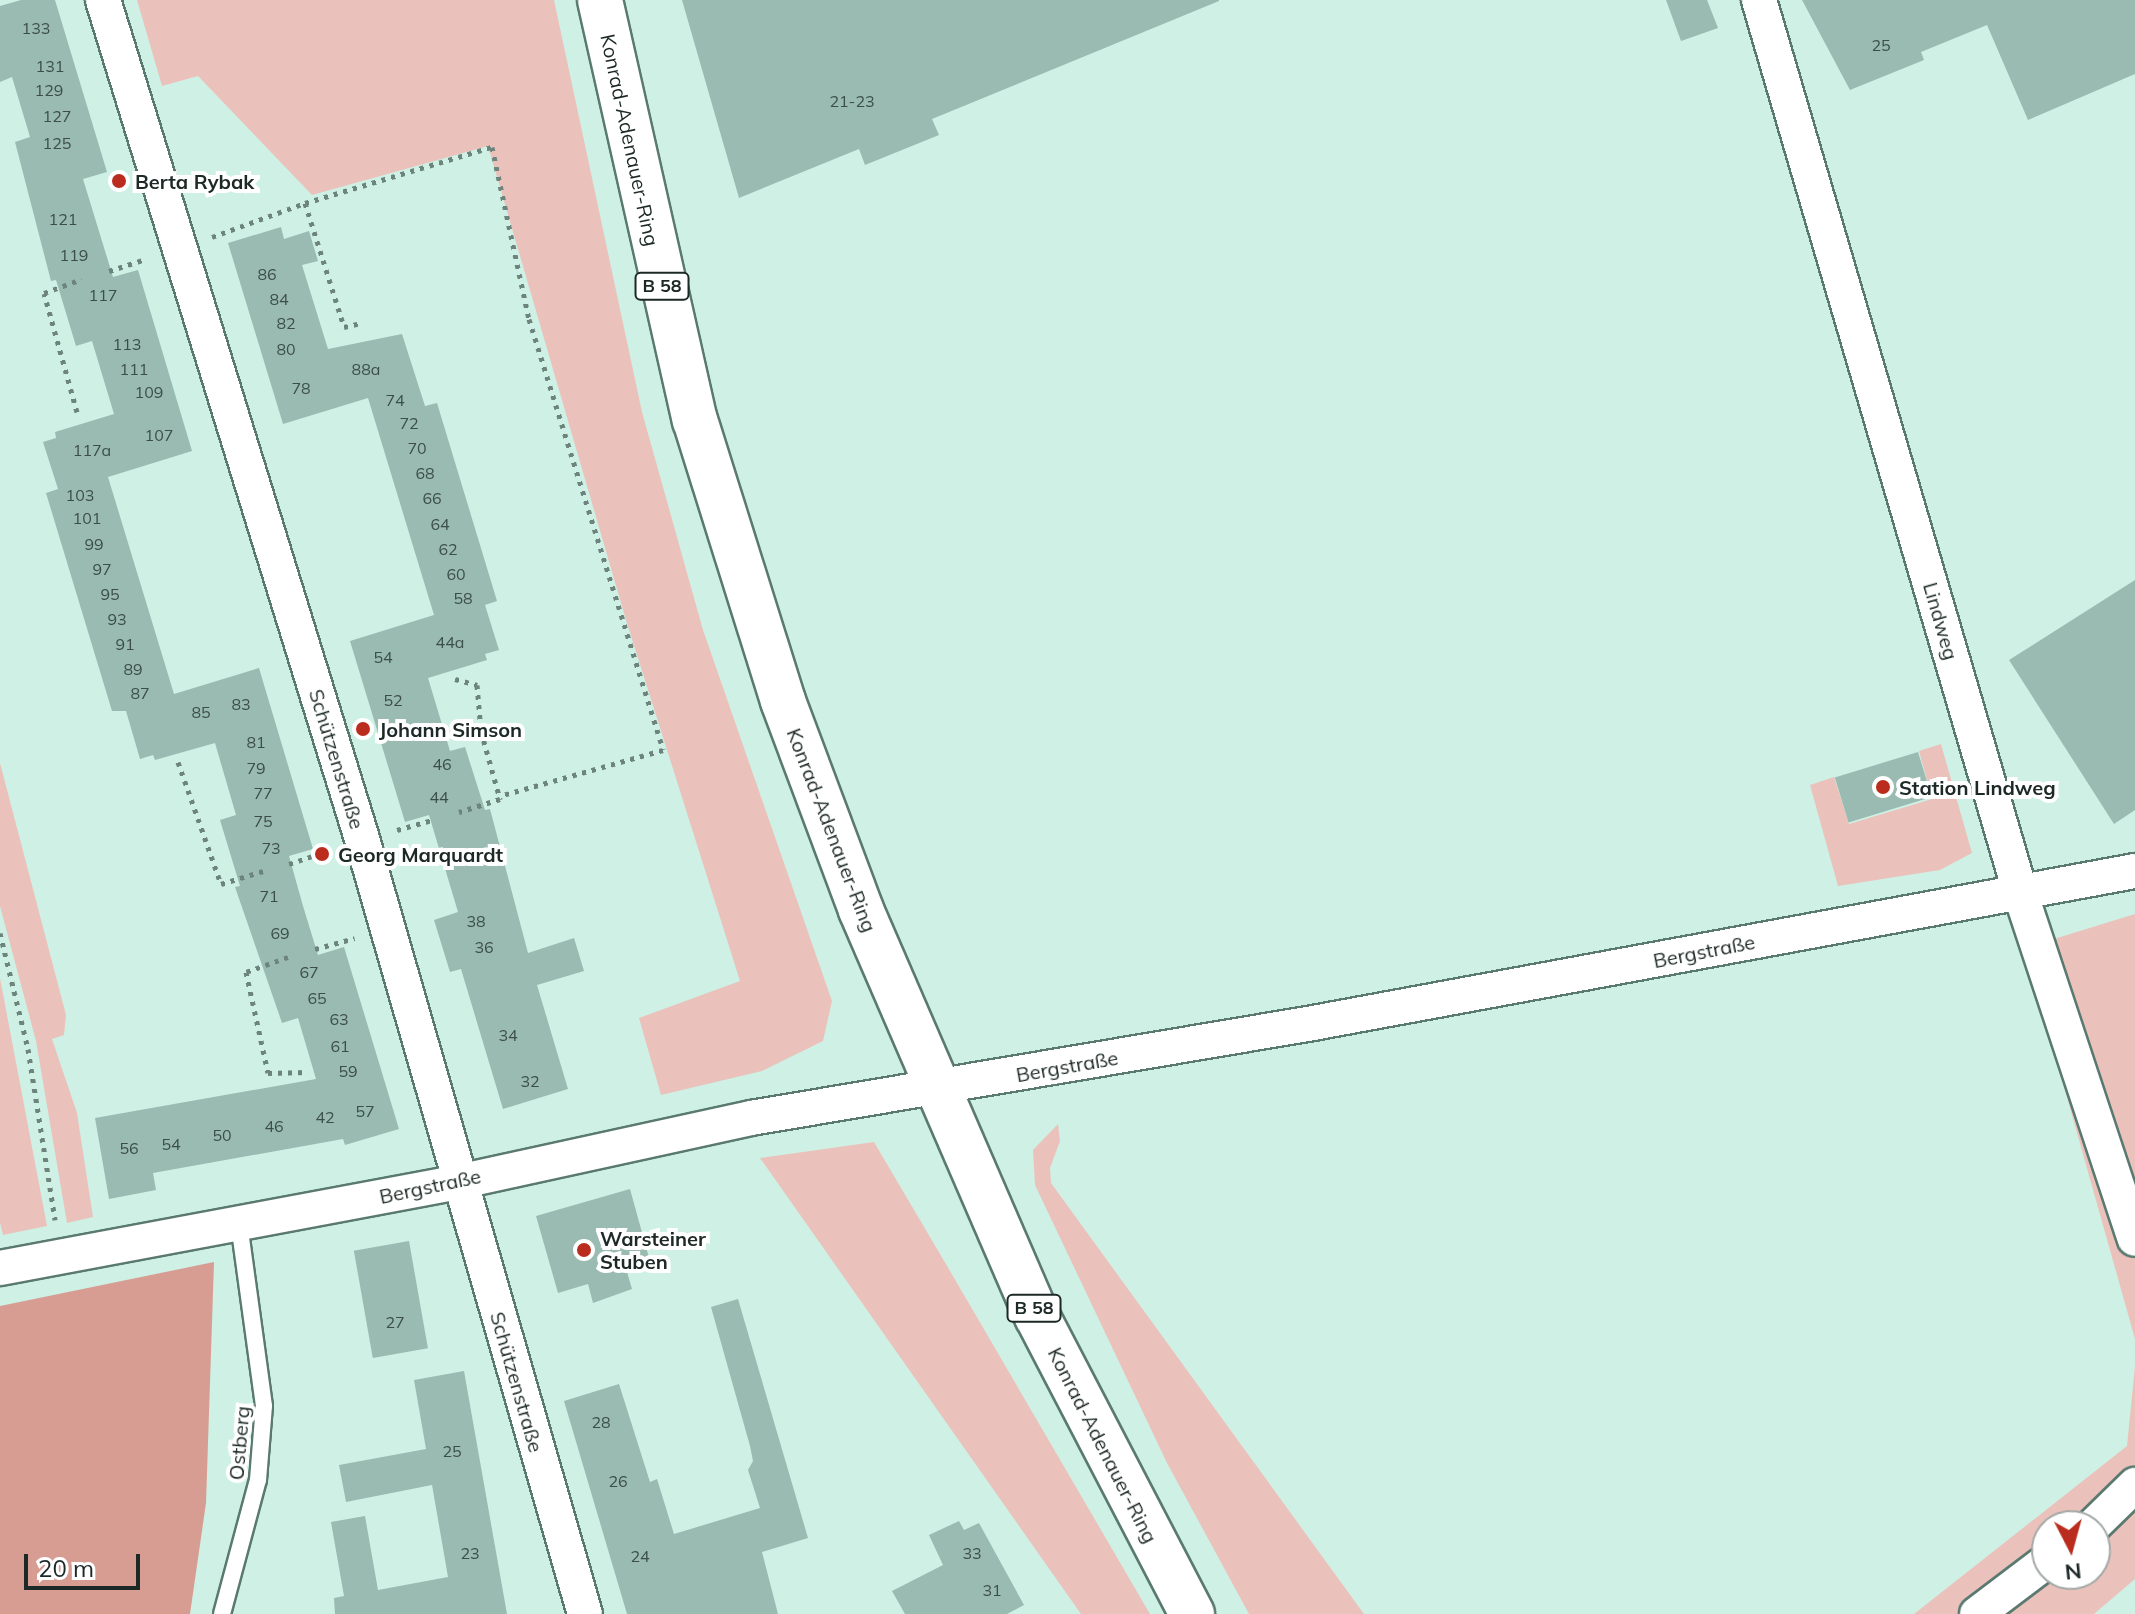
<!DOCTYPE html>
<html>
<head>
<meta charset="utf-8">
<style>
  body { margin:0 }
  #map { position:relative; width:2135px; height:1614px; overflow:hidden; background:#cef0e5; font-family:Mulish,sans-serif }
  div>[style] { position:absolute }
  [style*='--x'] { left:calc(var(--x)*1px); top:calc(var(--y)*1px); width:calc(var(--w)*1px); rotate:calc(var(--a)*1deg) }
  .green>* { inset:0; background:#ebc2bb }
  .forest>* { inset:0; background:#d79d93 }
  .building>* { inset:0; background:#9abbb1; transform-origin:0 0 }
  .path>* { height:5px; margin-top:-2.5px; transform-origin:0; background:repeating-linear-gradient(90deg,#6d847d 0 4px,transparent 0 10px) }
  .roads { filter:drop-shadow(2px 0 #5a7970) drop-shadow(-2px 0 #5a7970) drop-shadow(0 2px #5a7970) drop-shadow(0 -2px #5a7970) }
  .lane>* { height:16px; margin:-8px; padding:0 8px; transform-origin:8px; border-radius:8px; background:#fff }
  .street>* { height:34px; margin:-17px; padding:0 17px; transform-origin:17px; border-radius:17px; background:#fff }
  .primary>* { height:44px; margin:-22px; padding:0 22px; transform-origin:22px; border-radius:22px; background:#fff }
  .dots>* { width:22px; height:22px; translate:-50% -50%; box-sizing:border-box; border:4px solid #fff; border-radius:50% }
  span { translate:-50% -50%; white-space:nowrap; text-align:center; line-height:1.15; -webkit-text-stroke:8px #fff; paint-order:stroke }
  .number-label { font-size:16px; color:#3c4e49 }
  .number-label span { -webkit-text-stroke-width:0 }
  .shield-label span { padding:2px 6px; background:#fff; border:2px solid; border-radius:6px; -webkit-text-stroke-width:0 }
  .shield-label { font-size:18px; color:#1c2926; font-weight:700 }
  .street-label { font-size:20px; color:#1c2926 }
  .poi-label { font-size:20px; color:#1c2926; font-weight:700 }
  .left { translate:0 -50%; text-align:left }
  .north { position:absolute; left:2031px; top:1510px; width:80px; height:80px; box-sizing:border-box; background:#fff; border:2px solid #a4a9a8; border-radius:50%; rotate:174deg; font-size:22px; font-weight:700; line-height:32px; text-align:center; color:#1c2926 }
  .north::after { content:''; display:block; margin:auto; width:28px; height:36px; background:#ba2d1e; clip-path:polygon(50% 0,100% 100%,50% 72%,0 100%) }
  .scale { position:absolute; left:24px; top:1554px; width:116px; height:36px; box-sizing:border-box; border:4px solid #1c2926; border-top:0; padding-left:10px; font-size:24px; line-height:28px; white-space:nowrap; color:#1c2926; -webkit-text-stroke:6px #fff; paint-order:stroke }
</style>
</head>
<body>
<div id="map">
  <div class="green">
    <i style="clip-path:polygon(137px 0,554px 0,642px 412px,703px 630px,832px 1001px,823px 1041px,762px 1071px,661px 1095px,639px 1018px,740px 981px,626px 620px,488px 146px,312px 195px,198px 76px,162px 86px)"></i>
    <i style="clip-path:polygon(1941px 744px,1972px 853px,1940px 870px,1838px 886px,1810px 785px,1834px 777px,1849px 824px,1932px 799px,1919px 751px)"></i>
    <i style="clip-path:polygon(0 763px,66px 1015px,64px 1035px,52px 1039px,77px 1113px,93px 1217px,67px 1223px,36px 1041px,0 906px)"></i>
    <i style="clip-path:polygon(2135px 914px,2135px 1339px,2025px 948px)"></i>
    <i style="clip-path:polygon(0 978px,47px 1226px,3px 1235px,0 1223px)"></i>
    <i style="clip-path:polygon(1058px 1124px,1060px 1141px,1050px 1168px,1051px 1183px,1364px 1614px,1249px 1614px,1167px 1463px,1035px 1185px,1033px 1150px)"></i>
    <i style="clip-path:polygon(874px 1142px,950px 1271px,1150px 1614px,1081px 1614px,760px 1158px)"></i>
    <i style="clip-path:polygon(evenodd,2135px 1366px,2135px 1579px,2094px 1614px,1914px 1614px,2127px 1446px,2135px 1366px,2047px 1526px,2095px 1526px,2095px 1574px,2047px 1574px,2047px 1526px)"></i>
  </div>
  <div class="forest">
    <i style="clip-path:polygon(214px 1262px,206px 1503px,190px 1614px,0 1614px,0 1306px)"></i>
  </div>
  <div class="building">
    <i style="clip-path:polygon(21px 0,55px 0,107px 172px,83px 179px,113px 277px,138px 270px,192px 451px,108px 477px,174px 694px,259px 668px,313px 849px,289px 856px,303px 906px,318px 955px,344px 947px,399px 1129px,345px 1145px,343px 1139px,153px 1173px,156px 1190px,109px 1199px,95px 1118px,316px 1079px,298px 1018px,282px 1023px,235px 887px,240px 886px,220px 820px,236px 815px,215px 743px,155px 760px,153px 755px,140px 759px,126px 711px,112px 711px,46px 493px,58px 489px,43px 442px,56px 438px,55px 432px,114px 414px,92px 341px,76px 346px,56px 280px,51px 281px,15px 142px,30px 137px,12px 77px,0 82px,0 6px)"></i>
    <i style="clip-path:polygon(682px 0,1219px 0,1219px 1px,932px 119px,939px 135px,865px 165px,859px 149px,739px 198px)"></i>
    <i style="clip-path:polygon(1666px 0,1707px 0,1718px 28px,1681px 41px)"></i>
    <i style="clip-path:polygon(1802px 0,2135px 0,2135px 74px,2028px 120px,1987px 25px,1921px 52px,1924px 60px,1850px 90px)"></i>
    <i style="clip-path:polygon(281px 227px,284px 239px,309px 231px,318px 261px,302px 265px,328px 349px,402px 334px,425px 406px,437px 403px,497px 601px,485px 605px,499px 650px,485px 654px,487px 660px,428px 678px,450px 751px,465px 747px,485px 810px,490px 809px,528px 953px,574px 938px,584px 971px,537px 985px,568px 1089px,503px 1109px,461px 969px,450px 972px,434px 920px,458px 912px,429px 815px,405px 822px,350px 641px,434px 615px,368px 398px,283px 424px,228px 243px)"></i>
    <i style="clip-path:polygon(2135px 580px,2135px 810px,2114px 824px,2009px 660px)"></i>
    <i style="left:1918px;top:752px;width:47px;height:87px;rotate:73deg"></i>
    <i style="clip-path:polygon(630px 1189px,651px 1265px,627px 1272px,632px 1289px,593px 1303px,588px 1284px,558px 1293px,536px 1216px)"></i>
    <i style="left:409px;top:1241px;width:109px;height:56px;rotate:80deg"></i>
    <i style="clip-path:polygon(738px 1299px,808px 1538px,762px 1552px,778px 1614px,627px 1614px,564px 1401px,619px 1384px,650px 1482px,657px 1479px,674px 1534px,760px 1508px,748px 1470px,753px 1461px,750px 1446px,711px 1307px)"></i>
    <i style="clip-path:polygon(464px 1371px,507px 1614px,335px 1614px,334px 1598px,344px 1596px,331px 1522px,365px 1516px,378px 1590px,448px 1577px,432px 1485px,346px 1502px,339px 1465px,426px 1449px,414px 1380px)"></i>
    <i style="clip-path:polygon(959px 1521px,964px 1530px,979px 1523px,1024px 1605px,1007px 1614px,905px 1614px,892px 1591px,943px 1565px,929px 1535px)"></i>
  </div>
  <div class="path">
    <i style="--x:305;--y:203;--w:195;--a:-16.7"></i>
    <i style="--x:492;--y:147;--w:176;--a:77.9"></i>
    <i style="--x:529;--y:319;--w:451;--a:72.7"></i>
    <i style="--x:663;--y:750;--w:170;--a:164.3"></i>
    <i style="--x:212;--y:237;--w:99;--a:-20.1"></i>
    <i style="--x:305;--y:203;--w:130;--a:72.5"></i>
    <i style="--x:344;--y:327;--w:17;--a:-13"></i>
    <i style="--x:109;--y:271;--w:39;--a:-18"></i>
    <i style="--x:77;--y:412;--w:123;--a:-105.5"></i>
    <i style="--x:44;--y:293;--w:40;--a:-20.2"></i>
    <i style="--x:455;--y:679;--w:23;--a:15"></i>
    <i style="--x:477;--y:685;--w:46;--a:85"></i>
    <i style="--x:481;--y:731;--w:71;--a:74.4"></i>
    <i style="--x:500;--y:799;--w:43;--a:162.4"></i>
    <i style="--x:178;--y:762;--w:129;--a:70.6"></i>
    <i style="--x:221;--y:884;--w:44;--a:-17.2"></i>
    <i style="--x:397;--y:830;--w:37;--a:-16"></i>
    <i style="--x:289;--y:864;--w:43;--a:-18.9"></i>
    <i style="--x:0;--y:933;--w:119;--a:76.4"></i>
    <i style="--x:28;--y:1049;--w:173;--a:81"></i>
    <i style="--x:315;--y:949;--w:41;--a:-15.4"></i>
    <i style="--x:288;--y:957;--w:45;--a:160.3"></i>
    <i style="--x:246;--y:972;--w:103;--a:77.7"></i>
    <i style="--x:268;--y:1073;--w:40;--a:-1.4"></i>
  </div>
  <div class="roads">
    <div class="lane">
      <i style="--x:222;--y:1614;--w:139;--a:-75"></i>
      <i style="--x:258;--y:1480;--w:74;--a:-85.4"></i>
      <i style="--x:264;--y:1406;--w:184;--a:-97.8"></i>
    </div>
    <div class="street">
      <i style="--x:103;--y:0;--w:878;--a:72.84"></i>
      <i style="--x:362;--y:839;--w:806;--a:73.95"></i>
      <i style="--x:1759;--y:0;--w:933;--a:73.68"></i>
      <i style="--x:2021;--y:895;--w:362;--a:71.7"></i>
      <i style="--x:0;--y:1268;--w:466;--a:-10.6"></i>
      <i style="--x:458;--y:1182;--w:300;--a:-12.3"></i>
      <i style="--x:751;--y:1118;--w:570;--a:-9.59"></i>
      <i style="--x:1313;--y:1023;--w:836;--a:-10.48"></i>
      <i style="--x:2093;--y:1526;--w:59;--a:-44.3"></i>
      <i style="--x:1977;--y:1614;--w:88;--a:-37.1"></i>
    </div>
    <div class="primary">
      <i style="--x:600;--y:0;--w:431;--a:77.3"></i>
      <i style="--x:695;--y:420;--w:294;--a:72.6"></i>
      <i style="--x:783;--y:701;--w:223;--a:69.5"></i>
      <i style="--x:861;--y:910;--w:443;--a:66.6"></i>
      <i style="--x:1037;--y:1316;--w:336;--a:62.5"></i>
    </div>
  </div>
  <div class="dots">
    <i style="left:119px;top:181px;background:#ba2d1e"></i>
    <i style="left:363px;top:729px;background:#ba2d1e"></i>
    <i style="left:1883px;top:787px;background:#ba2d1e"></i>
    <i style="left:322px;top:854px;background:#ba2d1e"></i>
    <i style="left:584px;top:1250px;background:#ba2d1e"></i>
  </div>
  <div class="number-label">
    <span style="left:36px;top:28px">133</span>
    <span style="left:1881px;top:45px">25</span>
    <span style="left:50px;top:66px">131</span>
    <span style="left:49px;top:90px">129</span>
    <span style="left:852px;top:101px">21-23</span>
    <span style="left:57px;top:116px">127</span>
    <span style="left:57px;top:143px">125</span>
    <span style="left:63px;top:219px">121</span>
    <span style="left:74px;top:255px">119</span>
    <span style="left:267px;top:274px">86</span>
    <span style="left:103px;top:295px">117</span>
    <span style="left:279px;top:299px">84</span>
    <span style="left:286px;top:323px">82</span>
    <span style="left:127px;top:344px">113</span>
    <span style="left:286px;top:349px">80</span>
    <span style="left:134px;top:369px">111</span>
    <span style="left:366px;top:369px">88a</span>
    <span style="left:301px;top:388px">78</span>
    <span style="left:149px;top:392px">109</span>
    <span style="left:395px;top:400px">74</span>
    <span style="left:409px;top:423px">72</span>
    <span style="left:159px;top:435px">107</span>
    <span style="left:417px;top:448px">70</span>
    <span style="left:92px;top:450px">117a</span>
    <span style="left:425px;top:473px">68</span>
    <span style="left:80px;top:495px">103</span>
    <span style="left:432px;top:498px">66</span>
    <span style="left:87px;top:518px">101</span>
    <span style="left:440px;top:524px">64</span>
    <span style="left:94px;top:544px">99</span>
    <span style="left:448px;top:549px">62</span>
    <span style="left:102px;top:569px">97</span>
    <span style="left:456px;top:574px">60</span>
    <span style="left:110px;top:594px">95</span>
    <span style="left:463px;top:598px">58</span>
    <span style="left:117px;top:619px">93</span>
    <span style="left:450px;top:642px">44a</span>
    <span style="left:125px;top:644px">91</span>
    <span style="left:383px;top:657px">54</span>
    <span style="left:133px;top:669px">89</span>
    <span style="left:140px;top:693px">87</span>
    <span style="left:393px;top:700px">52</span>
    <span style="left:241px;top:704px">83</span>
    <span style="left:201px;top:712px">85</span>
    <span style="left:256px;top:742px">81</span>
    <span style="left:442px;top:764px">46</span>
    <span style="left:256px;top:768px">79</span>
    <span style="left:263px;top:793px">77</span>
    <span style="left:439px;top:797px">44</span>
    <span style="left:263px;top:821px">75</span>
    <span style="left:271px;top:848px">73</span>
    <span style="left:269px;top:896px">71</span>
    <span style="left:476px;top:921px">38</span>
    <span style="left:280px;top:933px">69</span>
    <span style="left:484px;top:947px">36</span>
    <span style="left:309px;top:972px">67</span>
    <span style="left:317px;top:998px">65</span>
    <span style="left:339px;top:1019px">63</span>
    <span style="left:508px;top:1035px">34</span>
    <span style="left:340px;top:1046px">61</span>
    <span style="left:348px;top:1071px">59</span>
    <span style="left:530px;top:1081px">32</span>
    <span style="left:365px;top:1111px">57</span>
    <span style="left:325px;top:1117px">42</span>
    <span style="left:274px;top:1126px">46</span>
    <span style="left:222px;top:1135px">50</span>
    <span style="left:171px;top:1144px">54</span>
    <span style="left:129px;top:1148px">56</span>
    <span style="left:395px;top:1322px">27</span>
    <span style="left:601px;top:1422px">28</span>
    <span style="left:452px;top:1451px">25</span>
    <span style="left:618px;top:1481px">26</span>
    <span style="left:470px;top:1553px">23</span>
    <span style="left:972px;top:1553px">33</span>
    <span style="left:640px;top:1556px">24</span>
    <span style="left:992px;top:1590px">31</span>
  </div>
  <div class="shield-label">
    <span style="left:662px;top:286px">B 58</span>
    <span style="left:1034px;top:1308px">B 58</span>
  </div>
  <div class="street-label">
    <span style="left:630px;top:140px;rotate:78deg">Konrad-Adenauer-Ring</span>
    <span style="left:1941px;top:621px;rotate:74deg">Lindweg</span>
    <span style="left:337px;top:759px;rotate:73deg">Schützenstraße</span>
    <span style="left:832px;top:830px;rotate:69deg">Konrad-Adenauer-Ring</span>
    <span style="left:1704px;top:951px;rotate:-11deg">Bergstraße</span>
    <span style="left:1067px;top:1066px;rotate:-10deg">Bergstraße</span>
    <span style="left:430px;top:1186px;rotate:-12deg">Bergstraße</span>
    <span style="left:517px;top:1382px;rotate:74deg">Schützenstraße</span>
    <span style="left:239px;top:1443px;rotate:-85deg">Ostberg</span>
    <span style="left:1103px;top:1445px;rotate:63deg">Konrad-Adenauer-Ring</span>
  </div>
  <div class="poi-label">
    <span class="left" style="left:135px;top:181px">Berta Rybak</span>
    <span class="left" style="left:379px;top:729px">Johann Simson</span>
    <span class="left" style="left:1899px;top:787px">Station Lindweg</span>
    <span class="left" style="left:338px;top:854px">Georg Marquardt</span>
    <span class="left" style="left:600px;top:1250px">Warsteiner<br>Stuben</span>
  </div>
  <div class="north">N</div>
  <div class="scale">20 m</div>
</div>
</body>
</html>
